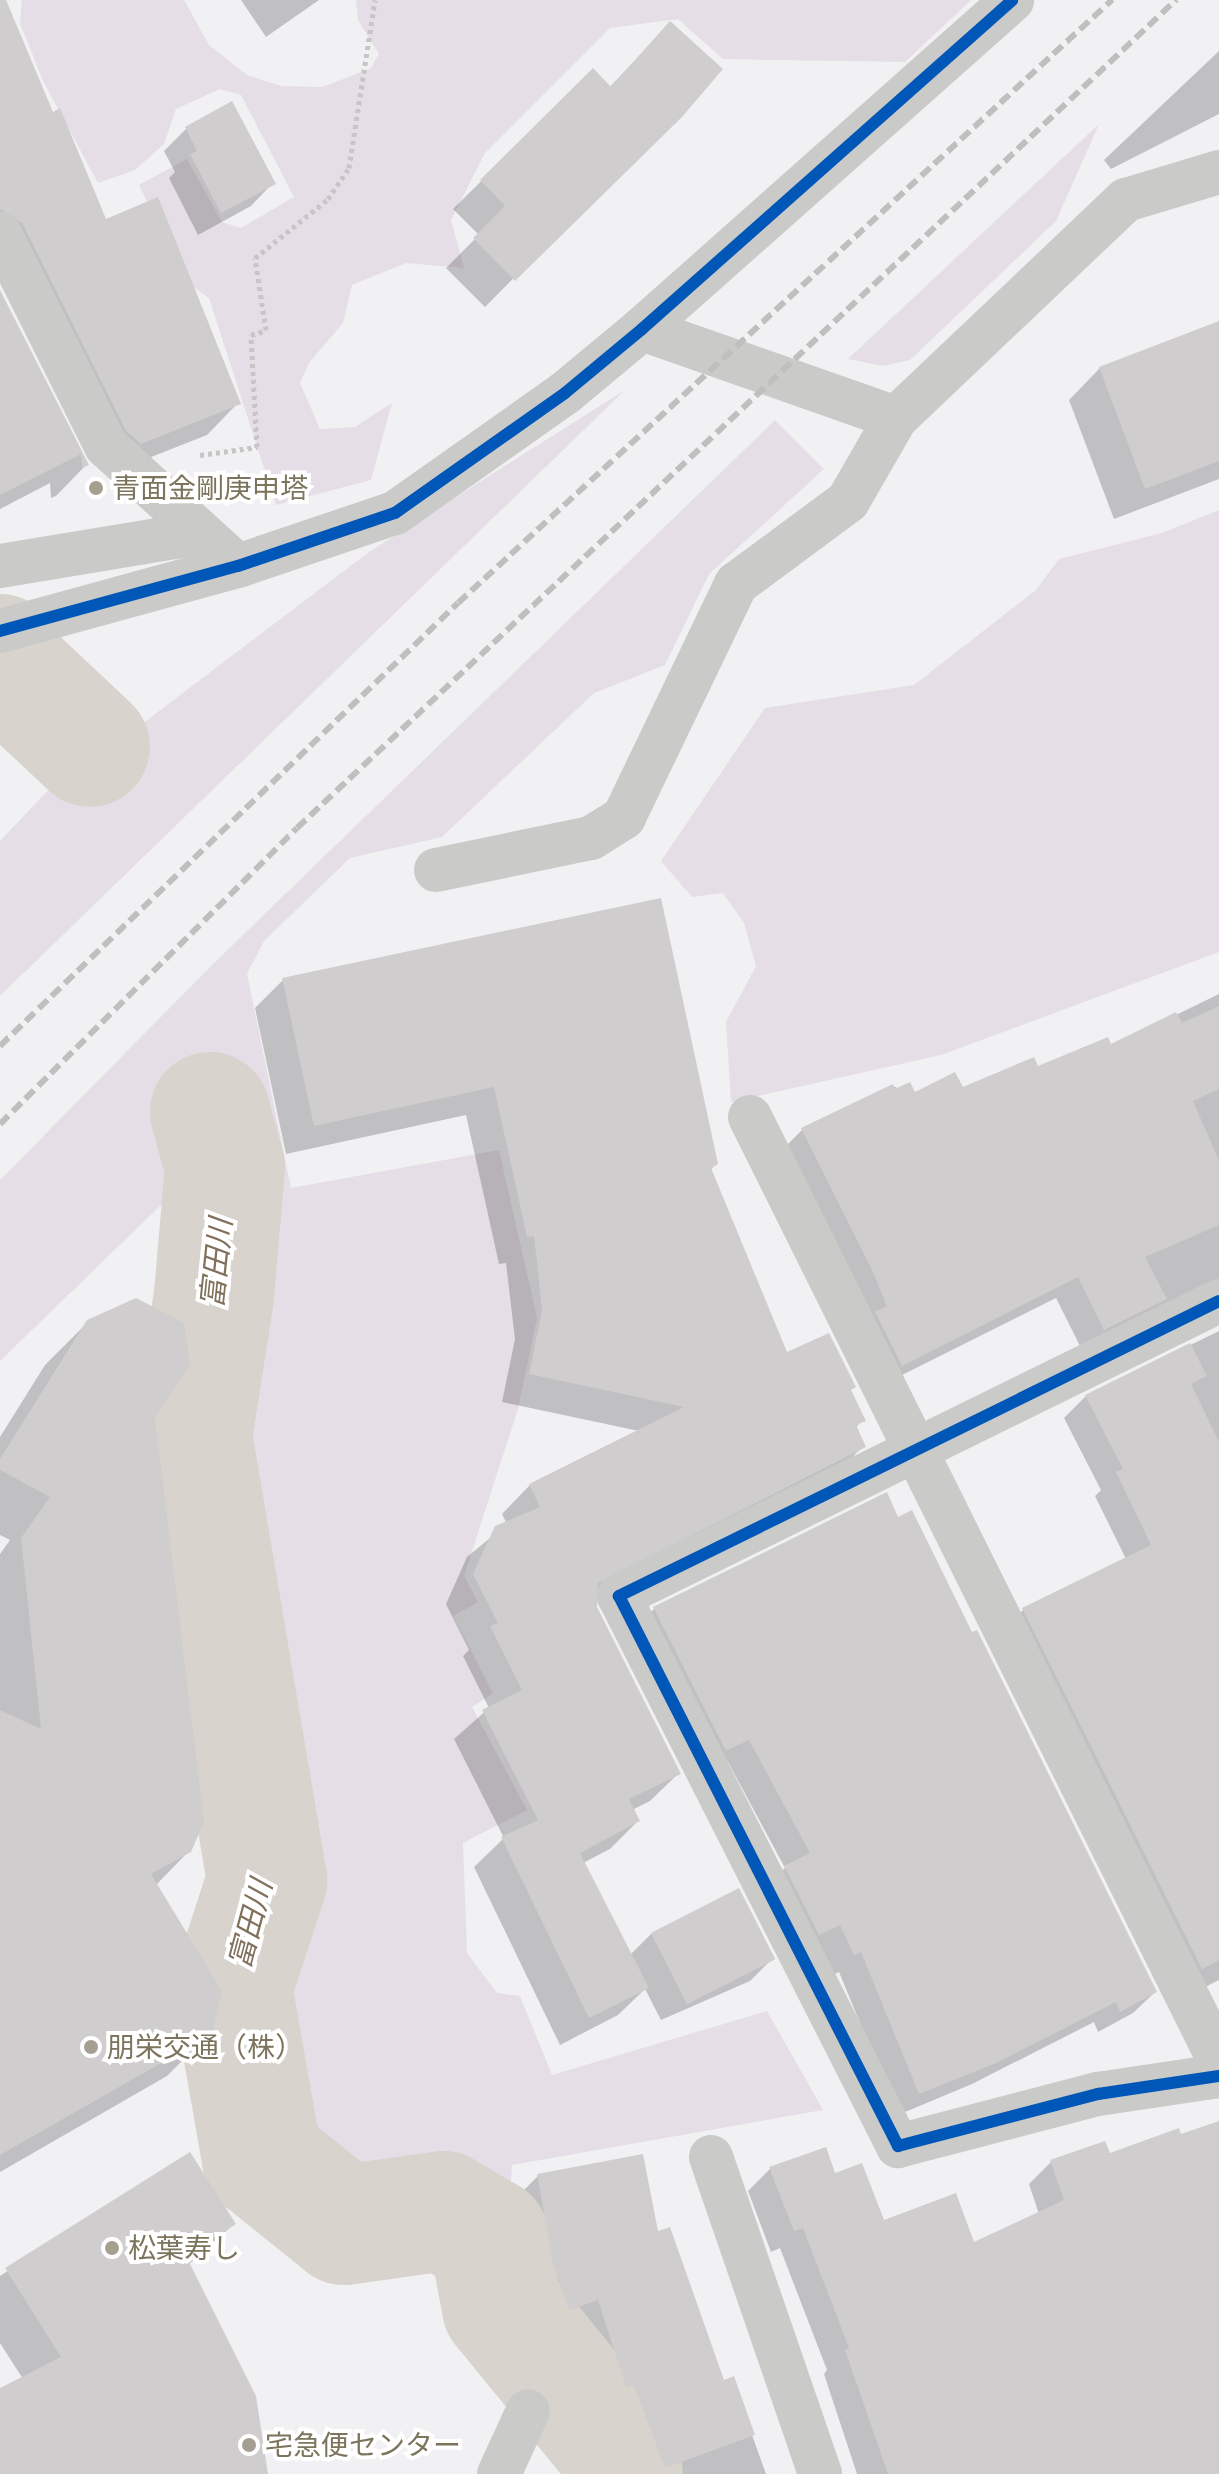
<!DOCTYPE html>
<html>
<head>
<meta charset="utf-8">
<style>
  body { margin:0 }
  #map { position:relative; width:1219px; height:2474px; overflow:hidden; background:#f1f0f3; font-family:"Public Sans","Noto Sans JP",sans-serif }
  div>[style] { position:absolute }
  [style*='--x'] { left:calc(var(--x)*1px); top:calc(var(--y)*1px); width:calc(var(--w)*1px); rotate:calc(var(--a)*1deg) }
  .green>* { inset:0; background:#e5dee6 }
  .shadow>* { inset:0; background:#0003 }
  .river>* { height:120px; margin:-60px; padding:0 60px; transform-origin:60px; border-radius:60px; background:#d8d3cd }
  .building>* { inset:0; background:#cfcdcd; transform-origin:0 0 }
  .path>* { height:5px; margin-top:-2.5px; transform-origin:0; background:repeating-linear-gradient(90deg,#c7c6c5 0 4px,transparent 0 8px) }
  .minor>* { height:44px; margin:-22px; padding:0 22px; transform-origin:22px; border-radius:22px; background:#cacac8 }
  .rail>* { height:6px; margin-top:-3px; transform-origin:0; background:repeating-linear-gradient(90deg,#c0bfbd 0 12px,transparent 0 18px) }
  .cycleway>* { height:12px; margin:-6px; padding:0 6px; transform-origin:6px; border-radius:6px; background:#0057b8 }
  .dots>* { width:22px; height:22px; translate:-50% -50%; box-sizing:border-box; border:4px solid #fff; border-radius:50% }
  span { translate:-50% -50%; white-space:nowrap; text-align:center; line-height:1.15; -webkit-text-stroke:8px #fff; paint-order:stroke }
  .poi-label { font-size:28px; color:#7c745d }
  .left { translate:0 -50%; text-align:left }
  .water-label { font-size:30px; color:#80705c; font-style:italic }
</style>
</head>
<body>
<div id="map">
  <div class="green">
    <i style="clip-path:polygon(22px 0,184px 0,209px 45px,247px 75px,281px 86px,323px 87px,371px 68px,379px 54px,358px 20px,356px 0,971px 0,905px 62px,723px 59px,678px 19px,610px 28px,485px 153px,451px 220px,464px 268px,406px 263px,352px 285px,343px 323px,309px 363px,300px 383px,320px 429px,355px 427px,392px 403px,371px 480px,276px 505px,209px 298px,184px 281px,139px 185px,187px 159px,222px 222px,241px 228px,294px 197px,241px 95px,220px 89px,176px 109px,164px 144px,135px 170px,98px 183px,43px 81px,20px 23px)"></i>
    <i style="clip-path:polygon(1099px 124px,1056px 221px,910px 360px,883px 366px,848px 359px)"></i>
    <i style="clip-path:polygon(625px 390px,0 996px,0 841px,74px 763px,134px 730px,369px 552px)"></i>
    <i style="clip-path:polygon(775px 420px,824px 469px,709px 574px,665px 665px,594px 693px,442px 837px,350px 858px,264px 941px,247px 974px,291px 1188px,499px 1150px,537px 1318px,518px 1409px,464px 1576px,478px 1602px,453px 1616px,493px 1693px,472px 1707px,527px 1810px,463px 1843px,467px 1953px,497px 1993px,520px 1996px,552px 2075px,767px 2011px,823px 2110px,512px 2165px,508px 2230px,459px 2202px,345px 2205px,282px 2154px,245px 1992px,278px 1884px,204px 1428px,233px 1323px,240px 1233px,265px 1191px,251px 1167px,160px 1206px,0 1361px,0 1180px,211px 966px)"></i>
    <i style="clip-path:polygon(1219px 510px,1219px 952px,941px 1055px,731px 1102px,726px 1022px,756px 966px,744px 923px,723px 893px,692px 897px,661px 861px,765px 708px,914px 685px,1036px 590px,1059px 559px,1162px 533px)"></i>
  </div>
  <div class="shadow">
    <i style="clip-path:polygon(241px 0,319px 0,266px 37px)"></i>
    <i style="clip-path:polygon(0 11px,105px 222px,238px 403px,207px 435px,108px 474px,0 272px)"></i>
    <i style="clip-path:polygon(670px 23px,720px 69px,485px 307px,446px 268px,479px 235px,453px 209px,593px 71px,609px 88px)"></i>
    <i style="clip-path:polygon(1219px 51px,1219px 114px,1111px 169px,1104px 160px)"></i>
    <i style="clip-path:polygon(187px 128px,273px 183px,251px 206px,198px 235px,169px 178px,175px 172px,164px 151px)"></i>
    <i style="clip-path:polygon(0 294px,87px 464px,56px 496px,51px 498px,50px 483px,0 509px)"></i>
    <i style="clip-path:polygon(1219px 324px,1219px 479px,1114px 519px,1069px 400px,1100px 368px)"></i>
    <i style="clip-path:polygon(283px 980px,716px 1164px,710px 1170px,786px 1355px,850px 1391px,863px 1420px,855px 1428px,863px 1446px,835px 1475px,595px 1596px,595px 1608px,679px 1773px,650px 1801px,632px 1810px,638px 1821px,610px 1849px,583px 1863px,630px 1955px,651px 1934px,773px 1958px,750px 1981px,661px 2020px,645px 1989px,618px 2015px,560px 2045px,474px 1867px,504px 1838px,454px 1739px,489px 1708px,463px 1656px,469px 1650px,446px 1604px,467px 1557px,507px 1524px,502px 1514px,530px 1485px,639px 1431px,502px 1402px,515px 1339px,506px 1263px,499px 1264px,466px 1115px,286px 1154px,255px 1008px)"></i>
    <i style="clip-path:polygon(1219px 994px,1219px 1311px,1082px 1350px,1056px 1298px,880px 1386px,780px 1152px,802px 1130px,892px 1086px,914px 1094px,962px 1090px,1110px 1047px)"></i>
    <i style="clip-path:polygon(88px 1322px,153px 1417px,189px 1851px,156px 1885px,210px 2033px,167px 2076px,0 2172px,0 1554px,10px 1540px,0 1535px,0 1437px,45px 1365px)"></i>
    <i style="clip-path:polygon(1219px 1331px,1219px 1980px,1197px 1991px,1001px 1632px,1023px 1610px,1126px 1559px,1095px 1496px,1101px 1490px,1064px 1418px,1086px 1396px)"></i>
    <i style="clip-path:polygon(886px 1495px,1155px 1992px,1133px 2013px,1098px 2032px,1094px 2022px,972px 2084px,898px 2115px,839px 1972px,833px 1975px,764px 1889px,785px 1868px,727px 1760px,704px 1772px,632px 1630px,654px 1609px)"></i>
    <i style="clip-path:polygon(189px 2154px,234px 2224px,188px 2265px,266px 2474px,0 2474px,0 2391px,23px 2379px,0 2343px,0 2276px)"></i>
    <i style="clip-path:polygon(1109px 2155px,1219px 2201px,1219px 2474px,857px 2474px,824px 2374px,827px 2370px,780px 2248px,771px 2252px,748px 2191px,770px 2169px,834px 2175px,883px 2223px,973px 2245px,1039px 2214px,1029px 2184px,1051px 2162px)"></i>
    <i style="clip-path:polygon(538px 2176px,656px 2233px,723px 2382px,732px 2379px,766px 2474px,637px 2474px,613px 2405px,605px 2408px,576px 2320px,548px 2330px,532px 2285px,516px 2198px)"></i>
  </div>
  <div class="river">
    <i style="--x:0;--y:654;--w:15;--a:67"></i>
    <i style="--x:6;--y:668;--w:115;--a:43.2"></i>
    <i style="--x:210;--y:1112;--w:57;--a:74.7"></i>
    <i style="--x:225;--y:1167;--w:129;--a:94.9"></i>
    <i style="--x:214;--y:1296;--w:142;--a:98.9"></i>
    <i style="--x:192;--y:1436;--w:451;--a:80.4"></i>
    <i style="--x:267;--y:1881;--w:113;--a:108.1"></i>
    <i style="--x:232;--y:1988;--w:174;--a:80"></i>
    <i style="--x:262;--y:2159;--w:105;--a:38.8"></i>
    <i style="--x:344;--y:2225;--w:100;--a:-8"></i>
    <i style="--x:443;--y:2211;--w:53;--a:30.4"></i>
    <i style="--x:489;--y:2238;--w:70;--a:79.3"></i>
    <i style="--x:502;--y:2307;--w:183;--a:50.8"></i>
    <i style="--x:618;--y:2449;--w:25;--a:79"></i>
  </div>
  <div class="building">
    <i style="clip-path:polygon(0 0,6px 0,53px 112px,60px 108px,106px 219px,158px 197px,241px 404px,141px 444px,126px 431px,22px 223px,0 209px)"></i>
    <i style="clip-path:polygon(670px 21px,723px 69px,682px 117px,515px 281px,473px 238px,505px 206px,480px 180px,593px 68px,611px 87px)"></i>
    <i style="clip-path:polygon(232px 101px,276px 184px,221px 213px,190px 154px,197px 151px,185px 127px)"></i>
    <i style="clip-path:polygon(0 290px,89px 465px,82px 468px,81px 454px,0 495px)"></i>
    <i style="clip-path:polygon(1219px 321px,1219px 461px,1145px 489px,1099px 367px)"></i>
    <i style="clip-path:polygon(661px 898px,718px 1164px,711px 1168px,787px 1352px,829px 1333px,856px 1387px,851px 1390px,866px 1421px,856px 1425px,866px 1447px,598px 1583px,597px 1607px,681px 1774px,629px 1799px,640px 1821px,580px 1853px,649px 1988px,589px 2018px,501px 1837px,538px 1820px,482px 1710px,522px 1690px,490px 1626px,498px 1623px,473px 1574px,495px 1526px,540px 1507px,529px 1484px,684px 1407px,529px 1374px,542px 1310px,534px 1236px,527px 1237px,494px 1087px,314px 1126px,282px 978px)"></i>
    <i style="clip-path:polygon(1219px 1006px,1219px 1089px,1193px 1101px,1219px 1161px,1219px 1225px,1145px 1257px,1167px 1299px,1104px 1330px,1078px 1277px,902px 1366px,875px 1312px,887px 1306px,871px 1268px,801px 1128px,893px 1084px,895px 1089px,910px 1082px,915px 1092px,955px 1072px,963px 1087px,1034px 1057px,1038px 1066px,1108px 1037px,1111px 1044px,1176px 1012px,1182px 1023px)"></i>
    <i style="clip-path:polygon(136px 1298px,184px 1323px,190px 1364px,155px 1418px,204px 1822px,191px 1852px,151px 1874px,222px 1991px,212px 2034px,0 2155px,0 1710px,41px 1729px,21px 1538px,50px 1497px,0 1470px,0 1459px,87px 1320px)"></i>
    <i style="clip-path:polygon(1190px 1343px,1207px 1376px,1191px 1384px,1219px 1442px,1219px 1960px,1202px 1969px,1022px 1608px,1151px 1545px,1116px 1472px,1123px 1469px,1085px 1395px)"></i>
    <i style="clip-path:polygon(887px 1492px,898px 1517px,912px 1510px,972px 1632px,977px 1630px,1157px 1992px,1120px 2012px,1116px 2002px,996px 2063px,919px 2094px,861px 1952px,854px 1955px,840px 1925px,819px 1935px,784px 1866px,810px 1853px,749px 1740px,726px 1751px,653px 1607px)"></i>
    <i style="left:739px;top:1888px;width:80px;height:99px;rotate:63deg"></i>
    <i style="clip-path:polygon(1219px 2121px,1219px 2474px,888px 2474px,845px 2350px,849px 2348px,803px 2228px,794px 2231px,769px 2167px,826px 2147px,835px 2173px,862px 2163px,884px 2220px,956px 2193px,974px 2242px,1064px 2200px,1050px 2160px,1105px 2141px,1110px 2153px,1179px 2128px,1181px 2134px)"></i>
    <i style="clip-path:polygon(190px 2152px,236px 2224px,186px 2256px,256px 2396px,268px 2474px,0 2474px,0 2388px,61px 2357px,5px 2268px)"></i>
    <i style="clip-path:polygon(643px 2154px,658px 2231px,670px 2227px,724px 2380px,734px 2376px,755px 2435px,665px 2468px,634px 2385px,626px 2387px,598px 2300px,569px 2310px,553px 2263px,537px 2174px)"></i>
  </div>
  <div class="path">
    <i style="--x:200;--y:455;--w:58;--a:-8"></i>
    <i style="--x:257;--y:447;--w:112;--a:-93.1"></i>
    <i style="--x:251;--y:335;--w:16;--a:-18"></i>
    <i style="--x:266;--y:330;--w:73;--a:-98.7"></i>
    <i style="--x:255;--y:258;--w:94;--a:-38.9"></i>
    <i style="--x:328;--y:199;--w:37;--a:-56"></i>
    <i style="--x:349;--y:168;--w:170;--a:-81.2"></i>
  </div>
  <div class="minor">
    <i style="--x:0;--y:234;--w:237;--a:63.4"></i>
    <i style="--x:106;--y:446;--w:178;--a:42.3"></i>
    <i style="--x:642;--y:329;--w:269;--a:19.3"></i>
    <i style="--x:896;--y:418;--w:317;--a:-43.5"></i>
    <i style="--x:1126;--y:200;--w:97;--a:-16.8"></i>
    <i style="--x:0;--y:566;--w:203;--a:-9.4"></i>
    <i style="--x:0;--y:631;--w:247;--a:-15.3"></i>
    <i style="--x:238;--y:566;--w:166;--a:-18.7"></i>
    <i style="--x:395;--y:513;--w:208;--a:-35.2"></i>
    <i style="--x:565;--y:393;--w:100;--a:-39.7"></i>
    <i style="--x:642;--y:329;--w:495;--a:-41.6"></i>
    <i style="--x:436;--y:870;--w:158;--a:-11.7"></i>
    <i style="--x:591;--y:838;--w:39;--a:-32"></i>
    <i style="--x:624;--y:817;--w:259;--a:-64.3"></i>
    <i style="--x:736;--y:584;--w:139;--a:-36.5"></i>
    <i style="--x:848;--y:501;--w:96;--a:-60"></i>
    <i style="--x:750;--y:1117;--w:1053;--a:63.56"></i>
    <i style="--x:1219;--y:1301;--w:669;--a:153.82"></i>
    <i style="--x:619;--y:1596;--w:617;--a:63.1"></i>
    <i style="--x:898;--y:2146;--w:207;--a:-14.6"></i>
    <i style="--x:1098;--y:2094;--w:122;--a:-8.5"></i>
    <i style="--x:711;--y:2157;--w:335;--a:71"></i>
    <i style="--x:499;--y:2474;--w:69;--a:-65.3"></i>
  </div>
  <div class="rail">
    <i style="--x:0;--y:1046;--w:637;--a:-44.05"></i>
    <i style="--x:458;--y:603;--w:890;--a:-42.68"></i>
    <i style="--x:0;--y:1124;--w:419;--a:-44.9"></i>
    <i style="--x:297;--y:828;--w:1208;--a:-43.29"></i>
  </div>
  <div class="cycleway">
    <i style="--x:0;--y:631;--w:247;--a:-15.3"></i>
    <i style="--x:238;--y:566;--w:166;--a:-18.7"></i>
    <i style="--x:395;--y:513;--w:208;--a:-35.2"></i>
    <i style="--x:565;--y:393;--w:100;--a:-39.7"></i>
    <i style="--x:642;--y:329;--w:495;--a:-41.6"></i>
    <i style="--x:1219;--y:1301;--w:669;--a:153.82"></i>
    <i style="--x:619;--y:1596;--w:617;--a:63.1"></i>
    <i style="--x:898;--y:2146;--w:207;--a:-14.6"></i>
    <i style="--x:1098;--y:2094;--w:122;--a:-8.5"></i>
  </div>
  <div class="dots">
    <i style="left:96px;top:488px;background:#a59f92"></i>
    <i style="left:91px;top:2047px;background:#a59f92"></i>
    <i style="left:112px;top:2248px;background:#a59f92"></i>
    <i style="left:249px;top:2445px;background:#a59f92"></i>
  </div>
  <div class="poi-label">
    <span class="left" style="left:112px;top:488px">青面金剛庚申塔</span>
    <span class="left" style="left:107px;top:2047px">朋栄交通（株）</span>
    <span class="left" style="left:128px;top:2248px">松葉寿し</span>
    <span class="left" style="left:265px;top:2445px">宅急便センター</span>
  </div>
  <div class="water-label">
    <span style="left:216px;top:1263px;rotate:-84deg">富田川</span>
    <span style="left:250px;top:1924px;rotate:-75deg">富田川</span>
  </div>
</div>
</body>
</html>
